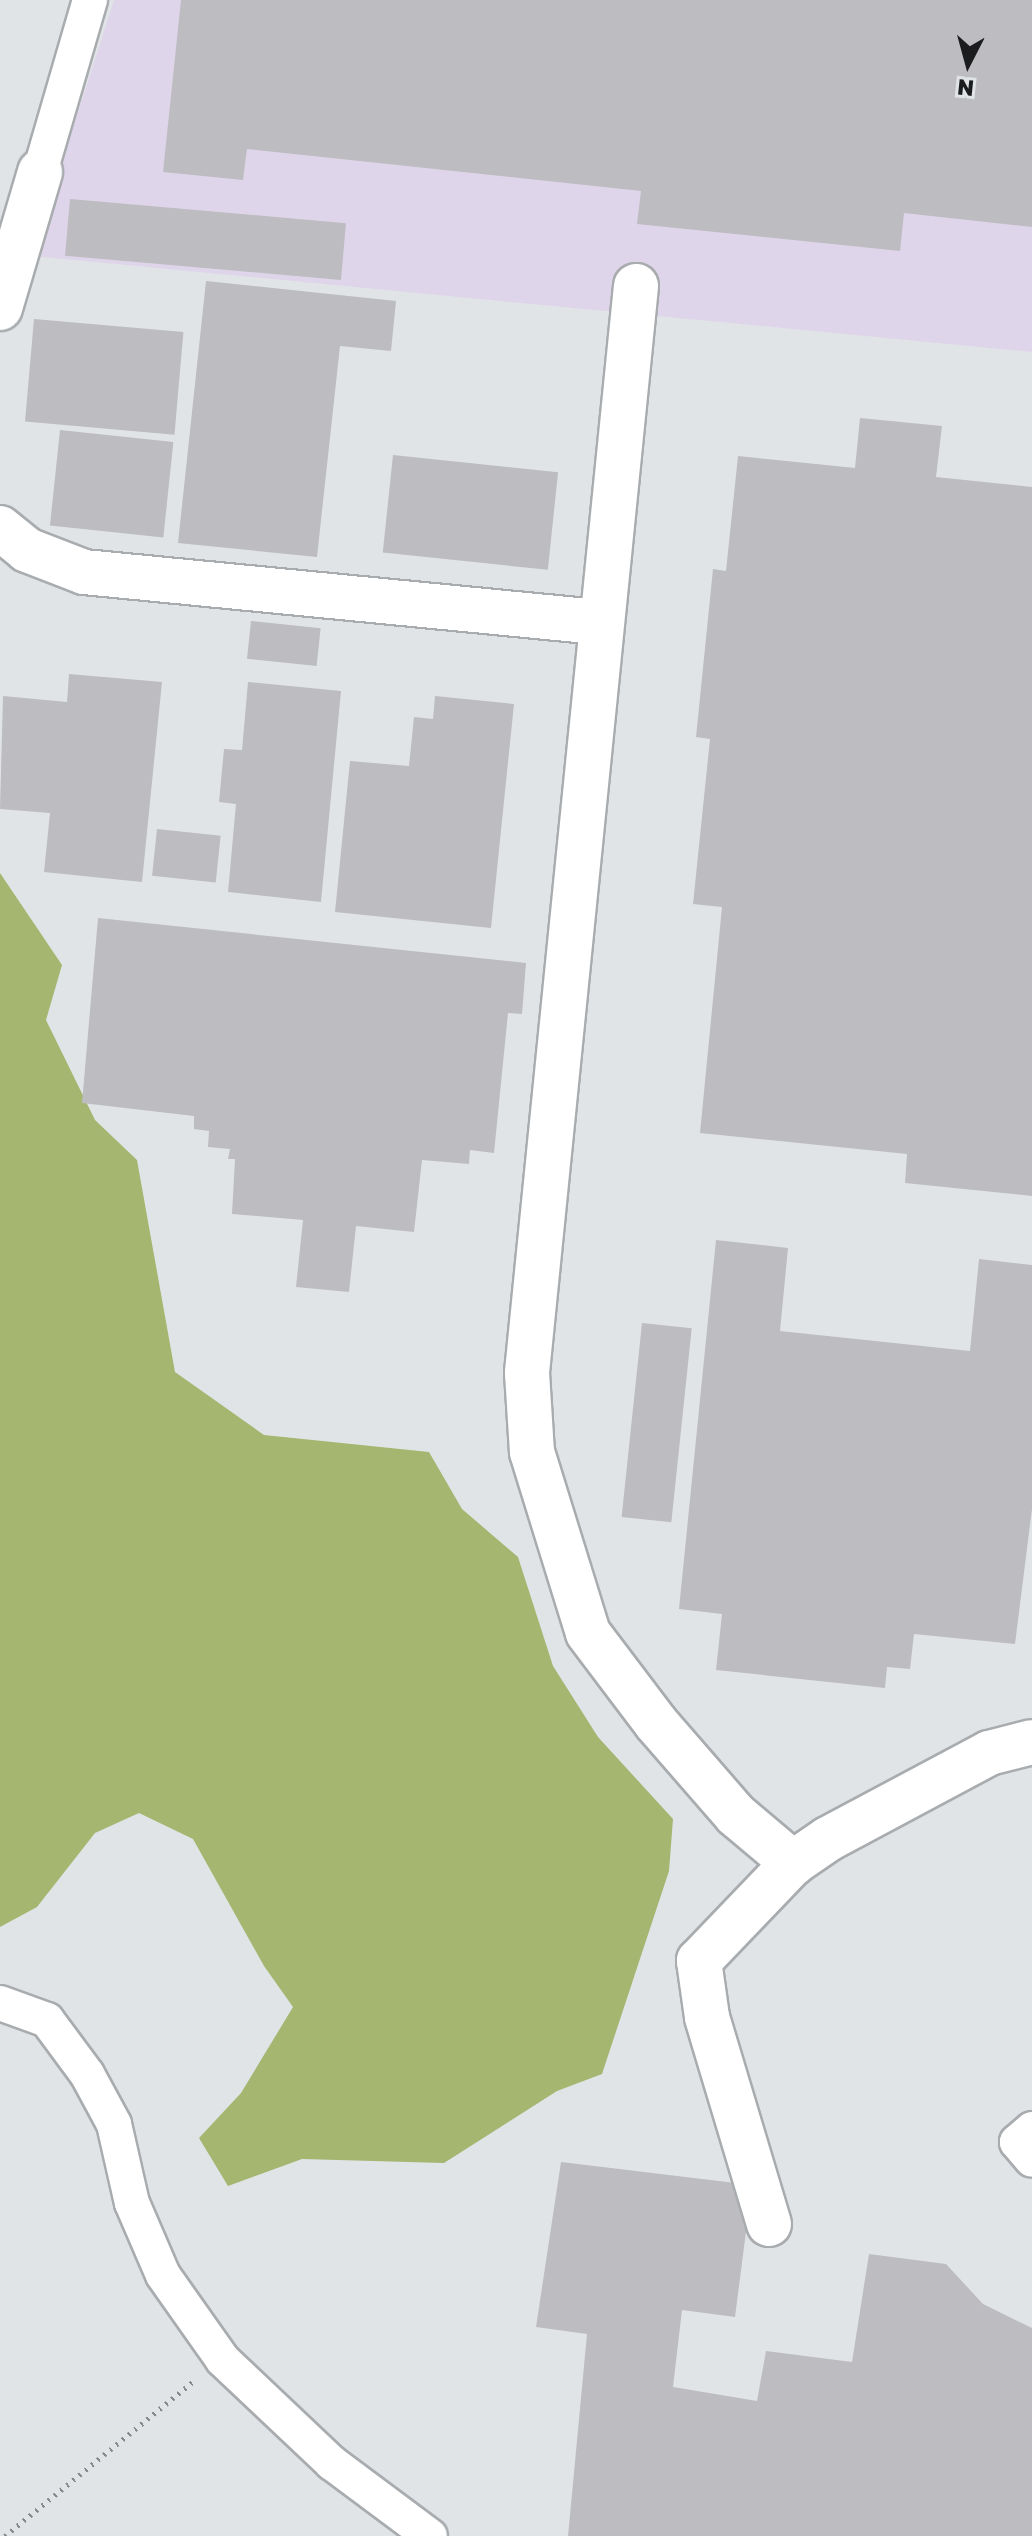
<!DOCTYPE html>
<html>
<head>
<meta charset="utf-8">
<style>
  body { margin:0 }
  #map { position:relative; width:1032px; height:2536px; overflow:hidden; background:#e1e4e7; font-family:"Golos Text",sans-serif }
  div>[style] { position:absolute }
  [style*='--x'] { left:calc(var(--x)*1px); top:calc(var(--y)*1px); width:calc(var(--w)*1px); rotate:calc(var(--a)*1deg) }
  .industrial>* { inset:0; background:#dfd5ea }
  .forest>* { inset:0; background:#a4b670 }
  .building>* { inset:0; background:#bdbcc0; transform-origin:0 0 }
  .path>* { height:5px; margin-top:-2.5px; transform-origin:0; background:repeating-linear-gradient(90deg,#87898c 0 2px,transparent 0 8px) }
  .roads { filter:drop-shadow(2px 0 #a9acaf) drop-shadow(-2px 0 #a9acaf) drop-shadow(0 2px #a9acaf) drop-shadow(0 -2px #a9acaf) }
  .street>* { height:34px; margin:-17px; padding:0 17px; transform-origin:17px; border-radius:17px; background:#fff }
  .secondary>* { height:44px; margin:-22px; padding:0 22px; transform-origin:22px; border-radius:22px; background:#fff }
  span { translate:-50% -50%; white-space:nowrap; text-align:center; line-height:1.15; -webkit-text-stroke:8px #e1e4e7; paint-order:stroke }
  .north { position:absolute; left:928px; top:24px; width:80px; height:80px; -webkit-text-stroke:6px #e1e4e7; paint-order:stroke; rotate:186deg; font-size:22px; font-weight:700; line-height:32px; text-align:center; color:#1b1c1d }
  .north::after { content:''; display:block; margin:auto; width:28px; height:36px; background:#1b1c1d; clip-path:polygon(50% 0,100% 100%,50% 72%,0 100%) }
</style>
</head>
<body>
<div id="map">
  <div class="industrial">
    <i style="clip-path:polygon(114px 0,1032px 0,1032px 352px,32px 256px)"></i>
  </div>
  <div class="forest">
    <i style="clip-path:polygon(0 873px,62px 965px,46px 1020px,95px 1120px,137px 1160px,175px 1372px,264px 1435px,429px 1452px,462px 1509px,518px 1557px,553px 1666px,598px 1737px,673px 1819px,669px 1871px,602px 2074px,557px 2091px,444px 2163px,302px 2159px,228px 2186px,199px 2138px,241px 2093px,293px 2007px,264px 1966px,193px 1839px,139px 1813px,95px 1833px,37px 1907px,0 1927px)"></i>
  </div>
  <div class="building">
    <i style="clip-path:polygon(181px 0,1032px 0,1032px 227px,904px 213px,900px 251px,637px 224px,641px 191px,247px 149px,243px 180px,163px 172px)"></i>
    <i style="left:70px;top:199px;width:277px;height:57px;rotate:5deg"></i>
    <i style="clip-path:polygon(206px 281px,396px 301px,391px 351px,340px 346px,317px 557px,178px 543px)"></i>
    <i style="left:34px;top:319px;width:150px;height:103px;rotate:5deg"></i>
    <i style="clip-path:polygon(860px 418px,942px 426px,936px 477px,1032px 487px,1032px 1196px,905px 1183px,907px 1154px,700px 1133px,722px 907px,693px 904px,710px 739px,696px 737px,713px 569px,726px 571px,738px 456px,855px 468px)"></i>
    <i style="left:60px;top:430px;width:114px;height:96px;rotate:6deg"></i>
    <i style="left:393px;top:455px;width:166px;height:98px;rotate:6deg"></i>
    <i style="left:251px;top:621px;width:70px;height:38px;rotate:6deg"></i>
    <i style="clip-path:polygon(69px 674px,162px 682px,142px 882px,44px 872px,50px 813px,0 809px,3px 696px,67px 702px)"></i>
    <i style="clip-path:polygon(248px 682px,341px 691px,321px 902px,228px 892px,236px 804px,219px 802px,224px 749px,242px 750px)"></i>
    <i style="clip-path:polygon(435px 696px,514px 704px,491px 928px,335px 912px,350px 761px,409px 766px,414px 717px,433px 719px)"></i>
    <i style="left:157px;top:829px;width:64px;height:47px;rotate:6deg"></i>
    <i style="clip-path:polygon(98px 918px,526px 963px,522px 1014px,508px 1013px,494px 1153px,470px 1150px,469px 1164px,422px 1160px,414px 1232px,356px 1226px,349px 1292px,296px 1287px,303px 1220px,232px 1214px,235px 1159px,228px 1159px,230px 1149px,208px 1147px,209px 1131px,194px 1129px,194px 1116px,82px 1103px)"></i>
    <i style="clip-path:polygon(716px 1240px,788px 1248px,780px 1331px,970px 1351px,979px 1259px,1032px 1265px,1032px 1509px,1015px 1644px,914px 1634px,910px 1669px,887px 1667px,885px 1688px,716px 1670px,722px 1614px,679px 1609px)"></i>
    <i style="left:642px;top:1323px;width:50px;height:195px;rotate:6deg"></i>
    <i style="clip-path:polygon(561px 2162px,752px 2185px,735px 2317px,682px 2310px,673px 2387px,757px 2401px,766px 2351px,852px 2362px,869px 2254px,946px 2264px,983px 2304px,1032px 2328px,1032px 2536px,568px 2536px,587px 2334px,536px 2327px)"></i>
  </div>
  <div class="path">
    <i style="--x:5;--y:2536;--w:247;--a:-39.4"></i>
  </div>
  <div class="roads">
    <div class="street">
      <i style="--x:40;--y:172;--w:179;--a:-73.8"></i>
      <i style="--x:0;--y:2003;--w:50;--a:19.9"></i>
      <i style="--x:47;--y:2020;--w:67;--a:53.5"></i>
      <i style="--x:87;--y:2074;--w:57;--a:61.6"></i>
      <i style="--x:114;--y:2124;--w:81;--a:77.2"></i>
      <i style="--x:132;--y:2203;--w:78;--a:66.7"></i>
      <i style="--x:163;--y:2275;--w:104;--a:54.8"></i>
      <i style="--x:223;--y:2360;--w:150;--a:43.4"></i>
      <i style="--x:332;--y:2463;--w:122;--a:36.7"></i>
      <i style="--x:1032;--y:2129;--w:20;--a:139"></i>
      <i style="--x:1017;--y:2142;--w:23;--a:50"></i>
    </div>
    <div class="secondary">
      <i style="--x:636;--y:286;--w:1092;--a:95.73"></i>
      <i style="--x:527;--y:1373;--w:79;--a:86.4"></i>
      <i style="--x:532;--y:1452;--w:189;--a:72.8"></i>
      <i style="--x:588;--y:1633;--w:113;--a:52.9"></i>
      <i style="--x:656;--y:1723;--w:122;--a:49"></i>
      <i style="--x:736;--y:1815;--w:75;--a:40.1"></i>
      <i style="--x:0;--y:308;--w:142;--a:-73.6"></i>
      <i style="--x:0;--y:528;--w:35;--a:39"></i>
      <i style="--x:27;--y:550;--w:61;--a:21.1"></i>
      <i style="--x:84;--y:572;--w:516;--a:5.56"></i>
      <i style="--x:769;--y:2224;--w:216;--a:-106.7"></i>
      <i style="--x:707;--y:2017;--w:57;--a:-98.1"></i>
      <i style="--x:699;--y:1961;--w:136;--a:-46.2"></i>
      <i style="--x:793;--y:1863;--w:42;--a:-34.4"></i>
      <i style="--x:828;--y:1839;--w:183;--a:-28.1"></i>
      <i style="--x:989;--y:1753;--w:44;--a:-14.3"></i>
    </div>
  </div>
  <div class="north">N</div>
</div>
</body>
</html>
